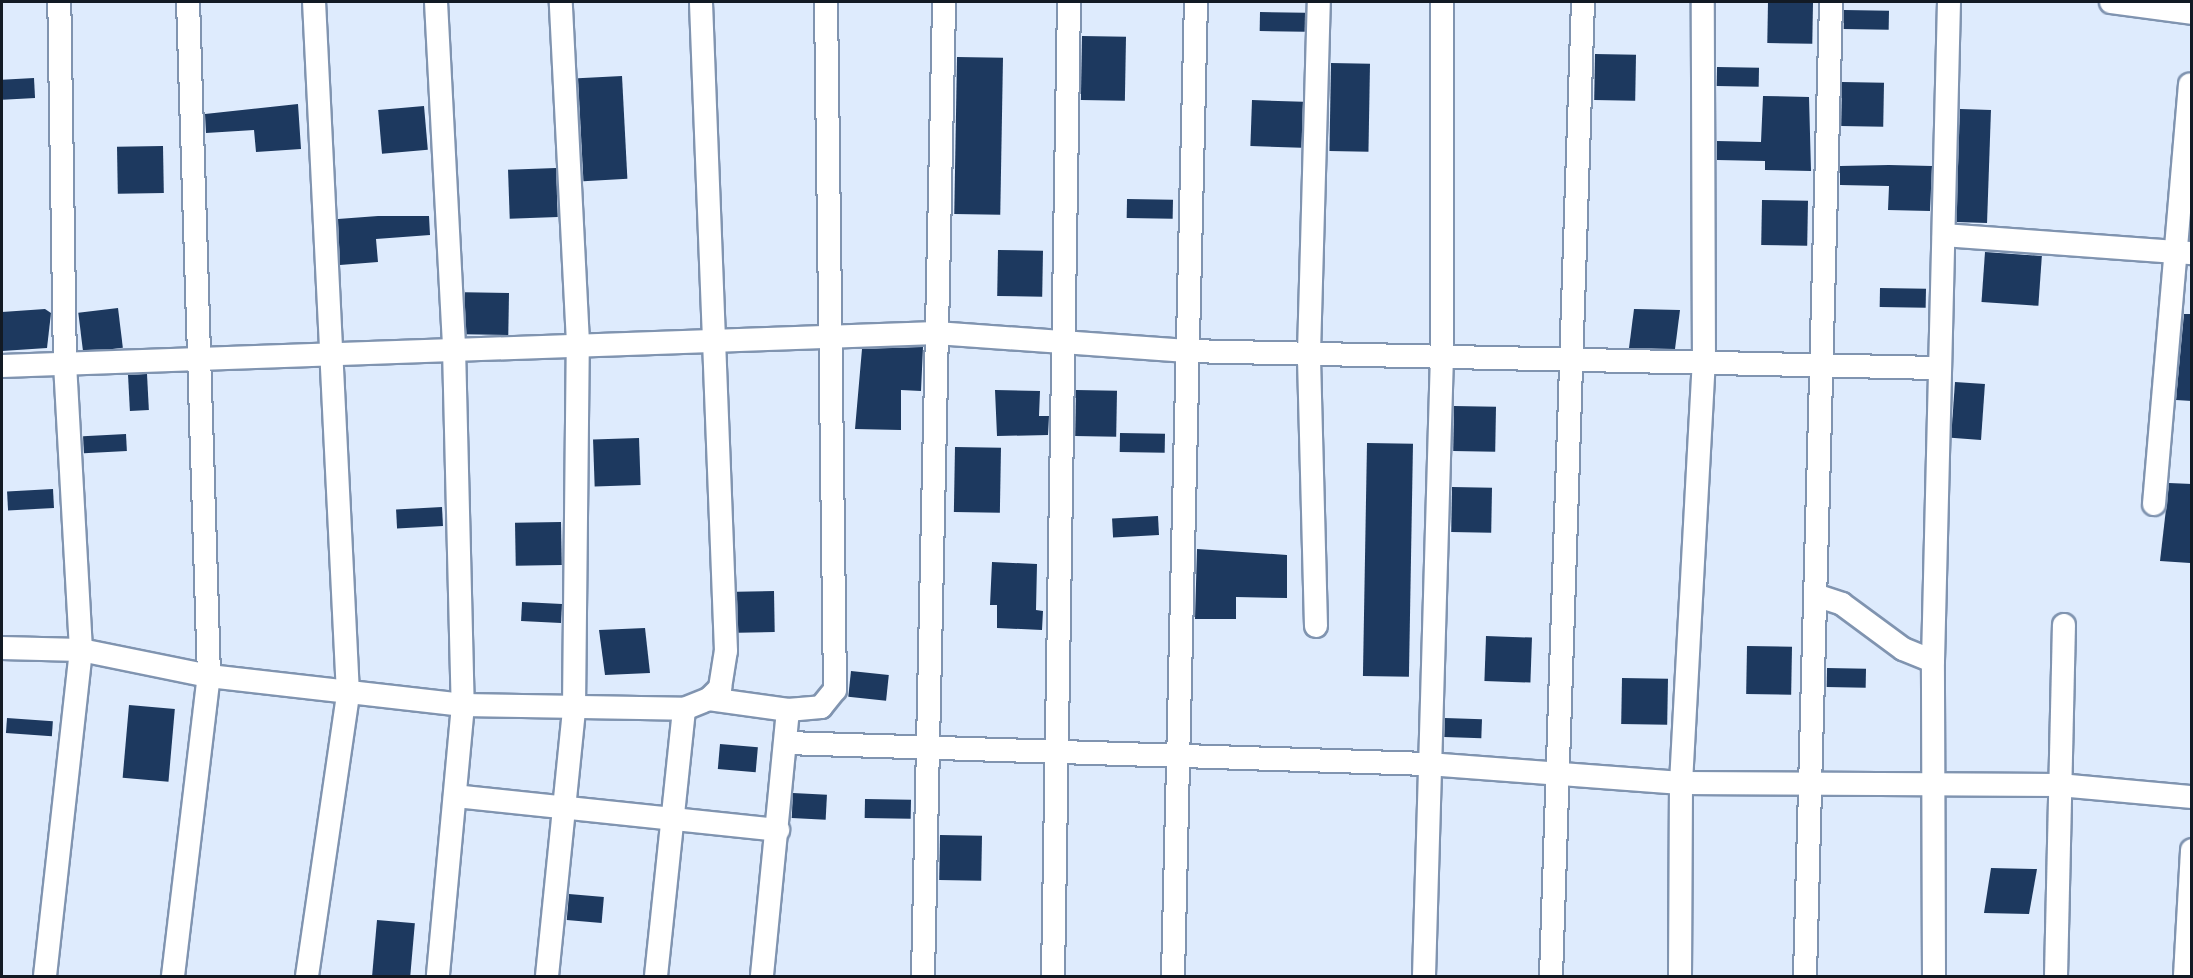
<!DOCTYPE html>
<html>
<head>
<meta charset="utf-8">
<style>
  body { margin:0 }
  #map { position:relative; width:2193px; height:978px; overflow:hidden; background:#deebfd; font-family:"DM Sans",sans-serif }
  div>[style] { position:absolute }
  [style*='--x'] { left:calc(var(--x)*1px); top:calc(var(--y)*1px); width:calc(var(--w)*1px); rotate:calc(var(--a)*1deg) }
  .building>* { inset:0; background:#1d395f; transform-origin:0 0 }
  .roads { filter:drop-shadow(2px 0 #8094b0) drop-shadow(-2px 0 #8094b0) drop-shadow(0 2px #8094b0) drop-shadow(0 -2px #8094b0) }
  .street>* { height:22px; margin:-11px; padding:0 11px; transform-origin:11px; border-radius:11px; background:#fff }
  span { translate:-50% -50%; white-space:nowrap; text-align:center; line-height:1.15; -webkit-text-stroke:6px #fff; paint-order:stroke }
  .frame { position:absolute; inset:0; border:3px solid #121a24; pointer-events:none }
</style>
</head>
<body>
<div id="map">
  <div class="building">
    <i style="left:1768px;top:2px;width:45px;height:41px;rotate:1deg"></i>
    <i style="left:1844px;top:10px;width:45px;height:19px;rotate:1deg"></i>
    <i style="left:1260px;top:12px;width:45px;height:19px;rotate:1deg"></i>
    <i style="left:1082px;top:36px;width:44px;height:64px;rotate:1deg"></i>
    <i style="left:1595px;top:54px;width:41px;height:46px;rotate:1deg"></i>
    <i style="left:957px;top:57px;width:46px;height:157px;rotate:1deg"></i>
    <i style="left:1331px;top:63px;width:39px;height:88px;rotate:1deg"></i>
    <i style="left:1717px;top:67px;width:42px;height:19px;rotate:1deg"></i>
    <i style="left:622px;top:76px;width:103px;height:44px;rotate:87deg"></i>
    <i style="left:34px;top:78px;width:20px;height:32px;rotate:87deg"></i>
    <i style="left:1842px;top:82px;width:42px;height:44px;rotate:1deg"></i>
    <i style="clip-path:polygon(1763px 96px,1809px 97px,1811px 171px,1765px 170px,1765px 161px,1717px 160px,1717px 141px,1761px 142px)"></i>
    <i style="left:1252px;top:100px;width:51px;height:46px;rotate:2deg"></i>
    <i style="clip-path:polygon(298px 104px,301px 149px,256px 152px,254px 130px,206px 133px,205px 114px)"></i>
    <i style="left:424px;top:106px;width:44px;height:46px;rotate:85deg"></i>
    <i style="left:1960px;top:109px;width:31px;height:113px;rotate:2deg"></i>
    <i style="left:163px;top:146px;width:47px;height:46px;rotate:89deg"></i>
    <i style="clip-path:polygon(1889px 165px,1932px 166px,1930px 211px,1888px 210px,1889px 186px,1840px 185px,1840px 166px)"></i>
    <i style="left:556px;top:168px;width:49px;height:48px;rotate:88deg"></i>
    <i style="left:1127px;top:199px;width:46px;height:19px;rotate:1deg"></i>
    <i style="left:1762px;top:200px;width:46px;height:45px;rotate:1deg"></i>
    <i style="clip-path:polygon(378px 216px,429px 216px,430px 235px,376px 239px,378px 262px,340px 265px,338px 219px)"></i>
    <i style="left:998px;top:250px;width:45px;height:46px;rotate:1deg"></i>
    <i style="left:1985px;top:252px;width:57px;height:50px;rotate:4deg"></i>
    <i style="left:1880px;top:288px;width:46px;height:19px;rotate:1deg"></i>
    <i style="left:509px;top:293px;width:42px;height:44px;rotate:91deg"></i>
    <i style="left:118px;top:308px;width:40px;height:40px;rotate:83deg"></i>
    <i style="clip-path:polygon(45px 309px,51px 313px,47px 348px,2px 351px,2px 312px)"></i>
    <i style="clip-path:polygon(1634px 309px,1680px 310px,1675px 349px,1629px 348px)"></i>
    <i style="clip-path:polygon(2184px 314px,2192px 314px,2192px 401px,2176px 400px)"></i>
    <i style="clip-path:polygon(923px 347px,921px 391px,901px 390px,901px 430px,855px 429px,862px 349px)"></i>
    <i style="left:147px;top:374px;width:36px;height:19px;rotate:87deg"></i>
    <i style="left:1955px;top:382px;width:30px;height:56px;rotate:4deg"></i>
    <i style="clip-path:polygon(995px 390px,1040px 391px,1039px 416px,1049px 416px,1048px 435px,997px 436px)"></i>
    <i style="left:1076px;top:390px;width:41px;height:46px;rotate:1deg"></i>
    <i style="left:1454px;top:406px;width:42px;height:45px;rotate:1deg"></i>
    <i style="left:1120px;top:433px;width:45px;height:19px;rotate:1deg"></i>
    <i style="left:126px;top:434px;width:17px;height:43px;rotate:87deg"></i>
    <i style="left:639px;top:438px;width:47px;height:46px;rotate:88deg"></i>
    <i style="left:1367px;top:443px;width:46px;height:233px;rotate:1deg"></i>
    <i style="left:955px;top:447px;width:46px;height:65px;rotate:1deg"></i>
    <i style="clip-path:polygon(2169px 483px,2192px 484px,2190px 563px,2160px 561px)"></i>
    <i style="left:1452px;top:487px;width:40px;height:45px;rotate:1deg"></i>
    <i style="left:53px;top:489px;width:19px;height:46px;rotate:87deg"></i>
    <i style="left:442px;top:507px;width:19px;height:46px;rotate:87deg"></i>
    <i style="left:1158px;top:516px;width:19px;height:46px;rotate:87deg"></i>
    <i style="left:561px;top:522px;width:43px;height:46px;rotate:89deg"></i>
    <i style="clip-path:polygon(1197px 549px,1287px 555px,1287px 598px,1236px 597px,1236px 619px,1195px 619px)"></i>
    <i style="clip-path:polygon(992px 562px,1037px 564px,1036px 610px,1043px 611px,1042px 630px,997px 628px,997px 605px,990px 605px)"></i>
    <i style="left:774px;top:591px;width:41px;height:37px;rotate:89deg"></i>
    <i style="left:562px;top:604px;width:19px;height:40px;rotate:93deg"></i>
    <i style="clip-path:polygon(645px 628px,650px 673px,605px 675px,599px 630px)"></i>
    <i style="left:1486px;top:636px;width:46px;height:45px;rotate:2deg"></i>
    <i style="left:1747px;top:646px;width:45px;height:48px;rotate:1deg"></i>
    <i style="left:1827px;top:668px;width:39px;height:19px;rotate:1deg"></i>
    <i style="left:851px;top:671px;width:38px;height:26px;rotate:6deg"></i>
    <i style="left:1622px;top:678px;width:46px;height:46px;rotate:1deg"></i>
    <i style="left:129px;top:705px;width:46px;height:73px;rotate:5deg"></i>
    <i style="left:7px;top:718px;width:46px;height:15px;rotate:4deg"></i>
    <i style="left:1445px;top:718px;width:37px;height:19px;rotate:2deg"></i>
    <i style="left:720px;top:744px;width:38px;height:25px;rotate:5deg"></i>
    <i style="left:793px;top:793px;width:34px;height:25px;rotate:3deg"></i>
    <i style="left:865px;top:799px;width:46px;height:19px;rotate:1deg"></i>
    <i style="left:940px;top:835px;width:42px;height:45px;rotate:1deg"></i>
    <i style="clip-path:polygon(1991px 868px,2037px 869px,2029px 914px,1984px 913px)"></i>
    <i style="left:569px;top:894px;width:35px;height:26px;rotate:5deg"></i>
    <i style="left:377px;top:920px;width:38px;height:56px;rotate:5deg"></i>
  </div>
  <div class="roads">
    <div class="street">
      <i style="--x:436;--y:2;--w:346;--a:87"></i>
      <i style="--x:454;--y:348;--w:357;--a:88.6"></i>
      <i style="--x:463;--y:705;--w:272;--a:95.3"></i>
      <i style="--x:2111;--y:2;--w:82;--a:7.7"></i>
      <i style="--x:1944;--y:235;--w:249;--a:4.2"></i>
      <i style="--x:2;--y:366;--w:935;--a:-2.02"></i>
      <i style="--x:936;--y:333;--w:252;--a:4.1"></i>
      <i style="--x:1187;--y:351;--w:751;--a:1.3"></i>
      <i style="--x:2154;--y:504;--w:421;--a:-85.1"></i>
      <i style="--x:1815;--y:595;--w:28;--a:18"></i>
      <i style="--x:1842;--y:604;--w:76;--a:36.4"></i>
      <i style="--x:1903;--y:649;--w:32;--a:22"></i>
      <i style="--x:1316;--y:626;--w:273;--a:-91.5"></i>
      <i style="--x:1309;--y:353;--w:351;--a:-88.4"></i>
      <i style="--x:2;--y:648;--w:79;--a:1.5"></i>
      <i style="--x:81;--y:650;--w:131;--a:11.5"></i>
      <i style="--x:209;--y:676;--w:256;--a:6.5"></i>
      <i style="--x:463;--y:705;--w:221;--a:1"></i>
      <i style="--x:684;--y:709;--w:27;--a:-22"></i>
      <i style="--x:709;--y:699;--w:16;--a:-45"></i>
      <i style="--x:720;--y:688;--w:37;--a:-81"></i>
      <i style="--x:726;--y:651;--w:649;--a:-92.21"></i>
      <i style="--x:709;--y:699;--w:80;--a:7.9"></i>
      <i style="--x:788;--y:710;--w:267;--a:95.6"></i>
      <i style="--x:788;--y:710;--w:33;--a:-5"></i>
      <i style="--x:821;--y:707;--w:22;--a:-51"></i>
      <i style="--x:835;--y:690;--w:688;--a:-90.75"></i>
      <i style="--x:787;--y:743;--w:641;--a:1.88"></i>
      <i style="--x:1428;--y:764;--w:254;--a:4.3"></i>
      <i style="--x:1681;--y:783;--w:378;--a:0.3"></i>
      <i style="--x:2059;--y:785;--w:134;--a:5.2"></i>
      <i style="--x:455;--y:796;--w:325;--a:6"></i>
      <i style="--x:45;--y:976;--w:328;--a:-83.7"></i>
      <i style="--x:81;--y:650;--w:284;--a:-93.2"></i>
      <i style="--x:65;--y:366;--w:364;--a:-90.9"></i>
      <i style="--x:173;--y:976;--w:302;--a:-83.2"></i>
      <i style="--x:209;--y:676;--w:674;--a:-91.78"></i>
      <i style="--x:307;--y:976;--w:285;--a:-81.7"></i>
      <i style="--x:348;--y:694;--w:693;--a:-92.81"></i>
      <i style="--x:547;--y:976;--w:269;--a:-84.2"></i>
      <i style="--x:574;--y:708;--w:365;--a:-89.4"></i>
      <i style="--x:578;--y:343;--w:341;--a:-92.9"></i>
      <i style="--x:656;--y:976;--w:268;--a:-84"></i>
      <i style="--x:923;--y:976;--w:974;--a:-88.76"></i>
      <i style="--x:1053;--y:976;--w:974;--a:-89.06"></i>
      <i style="--x:1173;--y:976;--w:974;--a:-88.65"></i>
      <i style="--x:1424;--y:976;--w:620;--a:-88.34"></i>
      <i style="--x:1442;--y:356;--w:354;--a:-90"></i>
      <i style="--x:1551;--y:976;--w:975;--a:-88.12"></i>
      <i style="--x:1680;--y:976;--w:193;--a:-89.7"></i>
      <i style="--x:1681;--y:783;--w:419;--a:-86.9"></i>
      <i style="--x:1704;--y:365;--w:363;--a:-90.2"></i>
      <i style="--x:1805;--y:976;--w:974;--a:-88.47"></i>
      <i style="--x:1934;--y:976;--w:315;--a:-90.2"></i>
      <i style="--x:1933;--y:661;--w:659;--a:-88.61"></i>
      <i style="--x:2056;--y:976;--w:351;--a:-88.7"></i>
      <i style="--x:2185;--y:976;--w:126;--a:-86.8"></i>
    </div>
  </div>
  <div class="frame"></div>
</div>
</body>
</html>
